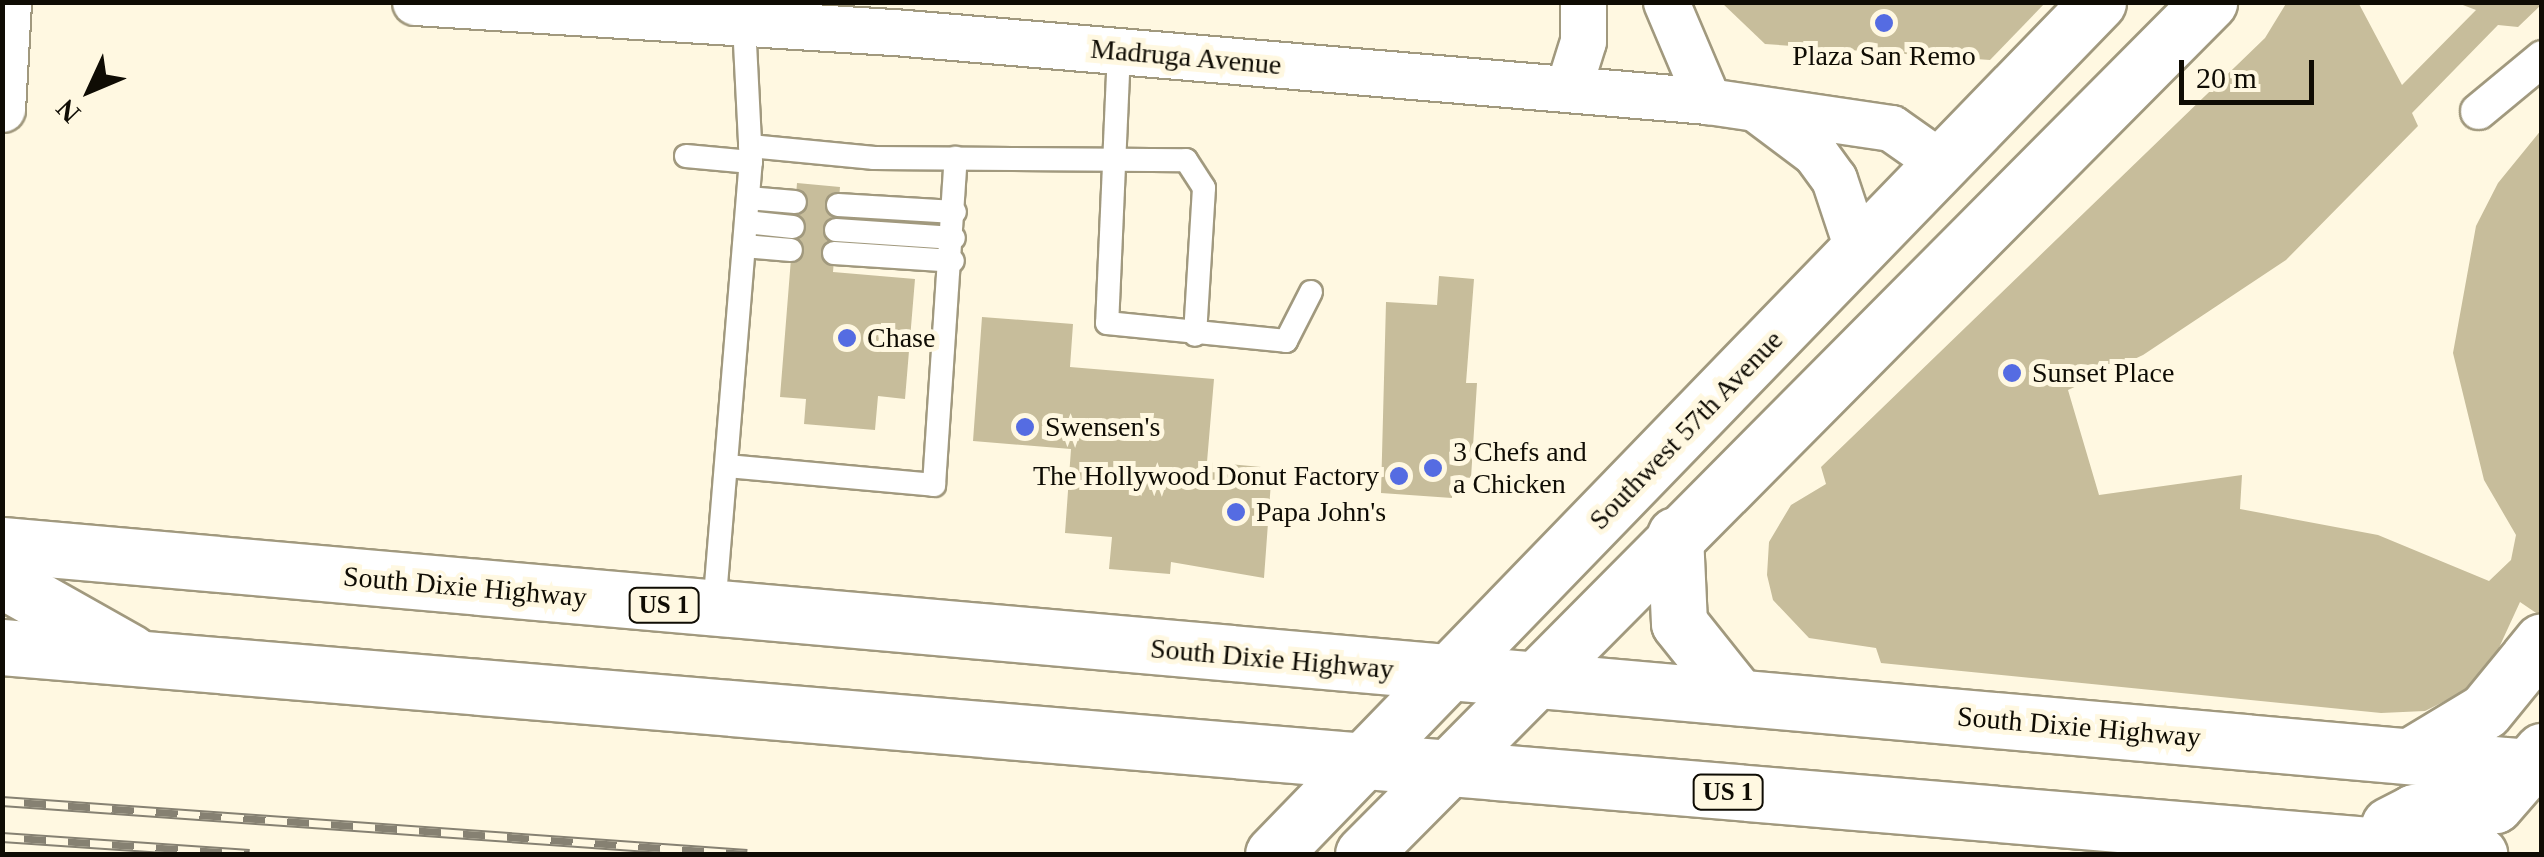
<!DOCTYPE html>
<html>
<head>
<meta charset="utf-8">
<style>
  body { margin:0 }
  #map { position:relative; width:2544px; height:857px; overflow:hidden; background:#fff8e1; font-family:Georgia,serif }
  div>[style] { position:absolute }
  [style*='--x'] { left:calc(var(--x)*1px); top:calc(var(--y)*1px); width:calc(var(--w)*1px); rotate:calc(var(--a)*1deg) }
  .building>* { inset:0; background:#c7bd9b }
  .roads { filter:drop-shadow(2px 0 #a1997e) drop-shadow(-2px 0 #a1997e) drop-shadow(0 2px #a1997e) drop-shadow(0 -2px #a1997e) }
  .service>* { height:22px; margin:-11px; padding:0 11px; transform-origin:11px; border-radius:11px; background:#fff }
  .pedestrian>* { height:35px; margin:-17.5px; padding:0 17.5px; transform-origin:17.5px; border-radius:17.5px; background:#fff }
  .minor>* { height:45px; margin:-22.5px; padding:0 22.5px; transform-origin:22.5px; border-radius:22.5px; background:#fff }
  .secondary>* { height:55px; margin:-27.5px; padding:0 27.5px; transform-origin:27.5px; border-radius:27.5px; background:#fff }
  .trunk>* { height:55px; margin:-27.5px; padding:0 27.5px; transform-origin:27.5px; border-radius:27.5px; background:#fff }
  .rail>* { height:11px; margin-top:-5.5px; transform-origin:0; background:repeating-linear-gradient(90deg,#fff8e1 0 22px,#868172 0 44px); box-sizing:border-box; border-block:2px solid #868172 }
  .dots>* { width:28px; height:28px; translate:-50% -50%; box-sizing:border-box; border:5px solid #fff8e1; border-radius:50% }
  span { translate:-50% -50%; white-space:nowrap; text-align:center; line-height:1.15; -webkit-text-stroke:10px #fff8e1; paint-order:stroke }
  .shield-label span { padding:2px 8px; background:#fff8e1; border:2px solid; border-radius:8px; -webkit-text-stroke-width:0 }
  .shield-label { font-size:25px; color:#0f0c04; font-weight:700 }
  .poi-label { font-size:28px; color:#0f0c04 }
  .left { translate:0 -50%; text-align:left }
  .right { translate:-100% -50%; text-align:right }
  .street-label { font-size:28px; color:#0f0c04 }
  .frame { position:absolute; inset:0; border:5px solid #0f0c04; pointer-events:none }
  .north { position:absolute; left:40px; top:40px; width:100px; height:100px; -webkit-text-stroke:8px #fff8e1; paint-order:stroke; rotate:226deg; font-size:28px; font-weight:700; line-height:40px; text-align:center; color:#0f0c04 }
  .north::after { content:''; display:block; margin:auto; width:35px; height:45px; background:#0f0c04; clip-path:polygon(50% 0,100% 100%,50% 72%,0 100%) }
  .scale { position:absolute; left:2179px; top:60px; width:135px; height:45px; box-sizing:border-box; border:5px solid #0f0c04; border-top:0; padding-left:12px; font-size:30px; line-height:35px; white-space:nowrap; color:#0f0c04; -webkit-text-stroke:8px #fff8e1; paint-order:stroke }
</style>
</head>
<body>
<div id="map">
  <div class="building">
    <i style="clip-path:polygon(1721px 2px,2046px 2px,1990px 60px,1765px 44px)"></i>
    <i style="clip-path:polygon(2287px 2px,2358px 2px,2402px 85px,2476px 10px,2455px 2px,2542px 4px,2518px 27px,2498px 25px,2412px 113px,2418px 126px,2286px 260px,2143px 355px,2068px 390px,2099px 495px,2242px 475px,2240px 509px,2378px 535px,2489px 581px,2511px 560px,2516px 535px,2484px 480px,2453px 353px,2476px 226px,2498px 183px,2542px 129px,2542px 617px,2520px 602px,2497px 652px,2467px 690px,2425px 711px,2381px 713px,1881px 663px,1876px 648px,1809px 638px,1773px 600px,1767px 575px,1769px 542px,1791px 505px,1826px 484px,1821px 467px,2265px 38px)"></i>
    <i style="clip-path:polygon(797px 183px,840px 187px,833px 272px,915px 279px,905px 399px,878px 396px,875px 430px,804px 424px,806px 399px,780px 397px)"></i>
    <i style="clip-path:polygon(1439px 276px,1474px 279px,1466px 383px,1477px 383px,1471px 478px,1453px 476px,1452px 498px,1381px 493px,1386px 302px,1437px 305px)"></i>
    <i style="clip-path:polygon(982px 317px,1073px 324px,1070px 367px,1214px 379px,1207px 462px,1272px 468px,1264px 578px,1171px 562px,1170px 574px,1109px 569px,1112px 537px,1065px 533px,1071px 449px,973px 441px)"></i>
  </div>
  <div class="roads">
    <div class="service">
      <i style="--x:1119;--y:51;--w:272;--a:92.5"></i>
      <i style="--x:1107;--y:323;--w:180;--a:5.7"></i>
      <i style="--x:1286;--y:341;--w:55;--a:-63"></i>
      <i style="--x:750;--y:146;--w:125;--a:5.5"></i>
      <i style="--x:874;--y:158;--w:312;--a:0.4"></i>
      <i style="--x:1186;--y:160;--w:33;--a:57"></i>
      <i style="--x:1204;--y:188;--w:147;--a:93.5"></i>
      <i style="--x:686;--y:156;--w:65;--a:5.3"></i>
      <i style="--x:748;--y:198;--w:47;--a:4.9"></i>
      <i style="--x:838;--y:205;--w:117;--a:3.4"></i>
      <i style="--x:746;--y:222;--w:47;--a:6.1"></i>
      <i style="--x:836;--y:230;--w:118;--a:3.9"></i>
      <i style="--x:744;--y:246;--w:47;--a:4.9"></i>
      <i style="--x:834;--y:253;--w:119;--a:3.8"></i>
      <i style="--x:727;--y:466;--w:208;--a:5.2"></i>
      <i style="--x:934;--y:485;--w:328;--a:-86.2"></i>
      <i style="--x:714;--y:609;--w:449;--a:-85.3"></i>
      <i style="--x:751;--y:162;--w:139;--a:-92.9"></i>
    </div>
    <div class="pedestrian">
      <i style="--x:2478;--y:111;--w:83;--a:-39.6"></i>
    </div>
    <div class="minor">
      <i style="--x:415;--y:2;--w:492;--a:3.6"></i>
      <i style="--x:906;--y:33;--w:805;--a:4.85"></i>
      <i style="--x:1708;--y:101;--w:185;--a:8.4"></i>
      <i style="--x:1891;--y:128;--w:62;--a:35.2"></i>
      <i style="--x:1666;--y:2;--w:108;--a:67"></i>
      <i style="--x:1568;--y:89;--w:50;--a:-72.6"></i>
      <i style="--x:1583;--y:41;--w:39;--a:-90"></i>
      <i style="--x:2;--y:109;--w:107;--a:-86.8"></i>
      <i style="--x:1759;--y:111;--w:70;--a:36.9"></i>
      <i style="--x:1815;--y:153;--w:32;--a:54"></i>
      <i style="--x:1834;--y:179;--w:76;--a:71.6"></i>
    </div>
    <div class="secondary">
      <i style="--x:1273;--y:854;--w:1186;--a:-45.92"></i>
      <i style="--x:1363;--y:854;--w:1201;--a:-45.2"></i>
    </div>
    <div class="trunk">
      <i style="--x:1675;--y:535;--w:88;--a:87.4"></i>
      <i style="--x:1679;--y:623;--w:95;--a:51.4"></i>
      <i style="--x:2;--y:545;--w:2550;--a:5.02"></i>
      <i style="--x:2;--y:580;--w:147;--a:29.4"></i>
      <i style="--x:2;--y:647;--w:2486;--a:4.78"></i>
      <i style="--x:2410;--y:756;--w:87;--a:-31"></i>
      <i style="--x:2485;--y:711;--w:90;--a:-50.8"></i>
      <i style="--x:2389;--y:825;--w:28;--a:-27"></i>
      <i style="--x:2414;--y:812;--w:81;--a:-4.9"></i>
      <i style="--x:2495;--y:805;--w:72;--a:-49"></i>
    </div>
  </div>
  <div class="rail">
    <i style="--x:2;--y:801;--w:747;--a:4.07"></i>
    <i style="--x:2;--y:837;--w:248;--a:3.9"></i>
  </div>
  <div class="dots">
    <i style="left:1884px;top:23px;background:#556ce2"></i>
    <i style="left:847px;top:338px;background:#556ce2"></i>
    <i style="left:2012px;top:373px;background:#556ce2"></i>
    <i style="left:1025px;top:427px;background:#556ce2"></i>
    <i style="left:1433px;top:468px;background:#556ce2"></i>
    <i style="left:1399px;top:476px;background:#556ce2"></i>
    <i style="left:1236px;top:512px;background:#556ce2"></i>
  </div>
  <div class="shield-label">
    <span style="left:664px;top:605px">US 1</span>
    <span style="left:1728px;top:792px">US 1</span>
  </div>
  <div class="poi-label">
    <span style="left:1884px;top:56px">Plaza San Remo</span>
    <span class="left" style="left:867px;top:338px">Chase</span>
    <span class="left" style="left:2032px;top:373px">Sunset Place</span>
    <span class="left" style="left:1045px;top:427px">Swensen's</span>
    <span class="left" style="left:1453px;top:468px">3 Chefs and<br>a Chicken</span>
    <span class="right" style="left:1379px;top:476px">The Hollywood Donut Factory</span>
    <span class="left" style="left:1256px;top:512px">Papa John's</span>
  </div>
  <div class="street-label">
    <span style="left:1186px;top:57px;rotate:5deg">Madruga Avenue</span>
    <span style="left:1686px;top:430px;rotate:-46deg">Southwest 57th Avenue</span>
    <span style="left:465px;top:587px;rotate:5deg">South Dixie Highway</span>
    <span style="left:1272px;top:659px;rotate:5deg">South Dixie Highway</span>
    <span style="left:2079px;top:727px;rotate:5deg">South Dixie Highway</span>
  </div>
  <div class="frame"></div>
  <div class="north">N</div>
  <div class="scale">20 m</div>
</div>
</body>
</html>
